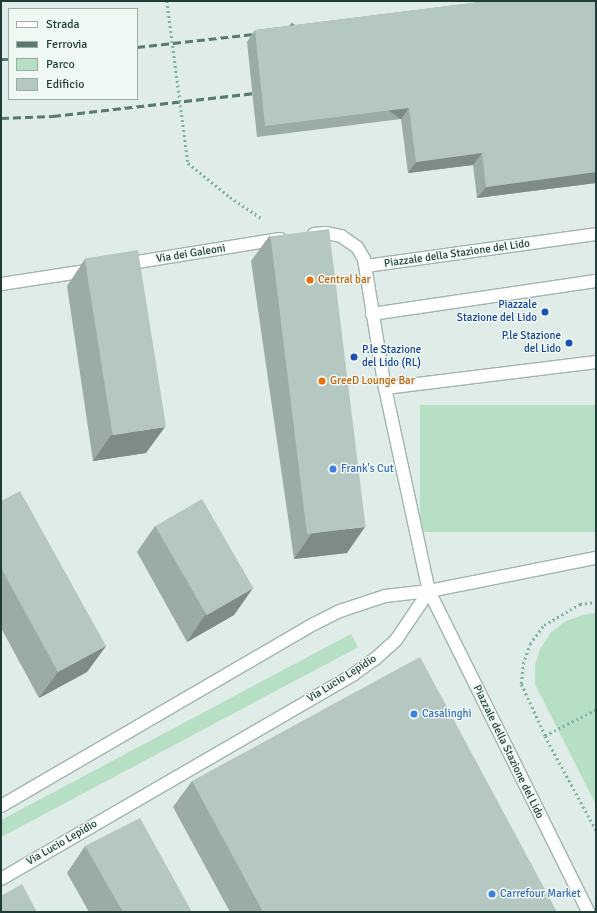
<!DOCTYPE html>
<html>
<head>
<meta charset="utf-8">
<style>
  body { margin:0 }
  #map { position:relative; width:597px; height:913px; overflow:hidden; background:#dfece7; font-family:Signika,sans-serif }
  div>[style] { position:absolute }
  [style*='--x'] { left:calc(var(--x)*1px); top:calc(var(--y)*1px); width:calc(var(--w)*1px); rotate:calc(var(--a)*1deg) }
  .green>* { inset:0; background:#b6dfc3; transform-origin:0 0 }
  .path>* { height:2.5px; margin-top:-1.25px; transform-origin:0; background:repeating-linear-gradient(90deg,#7db2a4 0 2px,transparent 0 5px) }
  .roads { filter:drop-shadow(1px 0 #a2b4ae) drop-shadow(-1px 0 #a2b4ae) drop-shadow(0 1px #a2b4ae) drop-shadow(0 -1px #a2b4ae) }
  .minor>* { height:12px; margin:-6px; padding:0 6px; transform-origin:6px; border-radius:6px; background:#fff }
  .rail>* { height:3px; margin-top:-1.5px; transform-origin:0; background:repeating-linear-gradient(90deg,#597972 0 8px,transparent 0 12px) }
  .path-bridge>* { height:2.5px; margin-top:-1.25px; transform-origin:0; background:repeating-linear-gradient(90deg,#7db2a4 0 2px,transparent 0 5px) }
  .wall>* { inset:0; background:#9baba5 }
  .shaded-wall>* { inset:0; background:#7e8b86; transform-origin:0 0 }
  .building>* { inset:0; background:#b4c7c0; transform-origin:0 0 }
  .dots>* { width:11px; height:11px; translate:-50% -50%; box-sizing:border-box; border:2px solid #f0f8f4; border-radius:50% }
  span { translate:-50% -50%; white-space:nowrap; text-align:center; line-height:1.15; -webkit-text-stroke:3px #f0f8f4; paint-order:stroke }
  .street-label { font-size:11px; color:#1f3d36 }
  .food-label { font-size:11px; color:#c56008 }
  .left { translate:0 -50%; text-align:left }
  .transit-label { font-size:11px; color:#164399 }
  .right { translate:-100% -50%; text-align:right }
  .shop-label { font-size:11px; color:#366cbe }
  .frame { position:absolute; inset:0; border:2px solid #1f3d36; pointer-events:none }
  .legend { position:absolute; left:8px; top:8px; width:130px; height:92px; box-sizing:border-box; background:#f0f8f4; border:1px solid #9cada8; margin:0; padding:5px 7px; list-style:none; font-size:12px; color:#1f3d36 }
  .legend li { display:flex; align-items:center; gap:8px; height:20px }
  .legend b { width:20px; border:1px solid #9cada8 }
</style>
</head>
<body>
<div id="map">
  <div class="green">
    <i style="left:596px;top:405px;width:127px;height:176px;rotate:90deg"></i>
    <i style="clip-path:polygon(596px 613px,596px 805px,535px 684px,535px 665px,540px 649px,551px 632px,566px 621px,583px 615px)"></i>
    <i style="left:351px;top:634px;width:15px;height:402px;rotate:62deg"></i>
  </div>
  <div class="path">
    <i style="--x:188;--y:163;--w:54;--a:39"></i>
    <i style="--x:230;--y:197;--w:37;--a:34"></i>
    <i style="--x:596;--y:710;--w:57;--a:153"></i>
    <i style="--x:545;--y:736;--w:107;--a:61.5"></i>
    <i style="--x:545;--y:736;--w:57;--a:-114.8"></i>
    <i style="--x:521;--y:684;--w:20;--a:-84"></i>
    <i style="--x:523;--y:664;--w:21;--a:-71"></i>
    <i style="--x:530;--y:644;--w:24;--a:-54"></i>
    <i style="--x:544;--y:625;--w:42;--a:-30.3"></i>
    <i style="--x:580;--y:604;--w:16;--a:-7"></i>
  </div>
  <div class="roads">
    <div class="minor">
      <i style="--x:314;--y:234;--w:12;--a:-5"></i>
      <i style="--x:326;--y:233;--w:15;--a:11"></i>
      <i style="--x:341;--y:236;--w:19;--a:35"></i>
      <i style="--x:357;--y:247;--w:14;--a:60"></i>
      <i style="--x:364;--y:259;--w:131;--a:80.8"></i>
      <i style="--x:385;--y:388;--w:208;--a:77.8"></i>
      <i style="--x:429;--y:591;--w:358;--a:63.6"></i>
      <i style="--x:125;--y:264;--w:157;--a:-9.2"></i>
      <i style="--x:366;--y:266;--w:232;--a:-7.9"></i>
      <i style="--x:1;--y:284;--w:93;--a:-8.7"></i>
      <i style="--x:372;--y:314;--w:226;--a:-8.4"></i>
      <i style="--x:385;--y:388;--w:213;--a:-7"></i>
      <i style="--x:1;--y:806;--w:362;--a:-30.2"></i>
      <i style="--x:314;--y:624;--w:29;--a:-27"></i>
      <i style="--x:340;--y:611;--w:47;--a:-18.4"></i>
      <i style="--x:385;--y:596;--w:44;--a:-6.5"></i>
      <i style="--x:429;--y:591;--w:170;--a:-11.2"></i>
      <i style="--x:1;--y:879;--w:408;--a:-30.1"></i>
      <i style="--x:354;--y:674;--w:26;--a:-36"></i>
      <i style="--x:375;--y:659;--w:28;--a:-42"></i>
      <i style="--x:396;--y:640;--w:59;--a:-56"></i>
    </div>
  </div>
  <div class="rail">
    <i style="--x:137;--y:47;--w:128;--a:-6.3"></i>
    <i style="--x:1;--y:59;--w:8;--a:0"></i>
    <i style="--x:1;--y:118;--w:52;--a:-2.2"></i>
    <i style="--x:53;--y:116;--w:211;--a:-6.5"></i>
  </div>
  <div class="path-bridge">
    <i style="--x:167;--y:1;--w:163;--a:82.6"></i>
  </div>
  <div class="wall">
    <i style="clip-path:polygon(481px 1px,596px 1px,596px 183px,477px 198px,473px 165px,408px 173px,401px 119px,257px 137px,247px 42px,255px 30px,481px 2px)"></i>
    <i style="clip-path:polygon(270px 235px,347px 553px,294px 559px,251px 261px)"></i>
    <i style="clip-path:polygon(85px 259px,146px 453px,93px 461px,67px 286px)"></i>
    <i style="clip-path:polygon(1px 501px,106px 646px,87px 672px,39px 698px,1px 628px)"></i>
    <i style="clip-path:polygon(155px 526px,253px 588px,234px 615px,187px 642px,137px 552px)"></i>
    <i style="clip-path:polygon(192px 781px,557px 912px,230px 912px,173px 807px)"></i>
    <i style="clip-path:polygon(85px 846px,192px 912px,89px 912px,67px 873px)"></i>
  </div>
  <div class="shaded-wall">
    <i style="left:409px;top:108px;width:14px;height:145px;rotate:126deg"></i>
    <i style="clip-path:polygon(482px 153px,473px 165px,408px 173px,416px 162px)"></i>
    <i style="clip-path:polygon(596px 172px,596px 183px,477px 198px,486px 187px)"></i>
    <i style="clip-path:polygon(165px 427px,146px 453px,93px 461px,111px 435px)"></i>
    <i style="clip-path:polygon(365px 527px,347px 553px,294px 559px,312px 533px)"></i>
    <i style="clip-path:polygon(253px 588px,234px 615px,187px 642px,205px 615px)"></i>
    <i style="clip-path:polygon(106px 646px,87px 672px,39px 698px,58px 672px)"></i>
  </div>
  <div class="building">
    <i style="clip-path:polygon(486px 1px,596px 1px,596px 172px,486px 187px,482px 153px,416px 162px,409px 108px,265px 126px,255px 30px)"></i>
    <i style="left:329px;top:229px;width:300px;height:59px;rotate:83deg"></i>
    <i style="left:138px;top:250px;width:179px;height:54px;rotate:81deg"></i>
    <i style="clip-path:polygon(20px 491px,106px 646px,58px 672px,1px 568px,1px 501px)"></i>
    <i style="left:202px;top:499px;width:103px;height:54px;rotate:60deg"></i>
    <i style="clip-path:polygon(420px 657px,557px 912px,263px 912px,192px 781px)"></i>
    <i style="clip-path:polygon(140px 818px,192px 912px,123px 912px,85px 846px)"></i>
    <i style="clip-path:polygon(22px 884px,37px 912px,1px 912px,1px 896px)"></i>
  </div>
  <div class="dots">
    <i style="left:310px;top:280px;background:#e8710a"></i>
    <i style="left:545px;top:312px;background:#1a4fb4"></i>
    <i style="left:569px;top:343px;background:#1a4fb4"></i>
    <i style="left:354px;top:357px;background:#1a4fb4"></i>
    <i style="left:322px;top:381px;background:#e8710a"></i>
    <i style="left:333px;top:469px;background:#3f7fe0"></i>
    <i style="left:414px;top:714px;background:#3f7fe0"></i>
    <i style="left:492px;top:894px;background:#3f7fe0"></i>
  </div>
  <div class="street-label">
    <span style="left:191px;top:254px;rotate:-9deg">Via dei Galeoni</span>
    <span style="left:457px;top:254px;rotate:-8deg">Piazzale della Stazione del Lido</span>
    <span style="left:342px;top:679px;rotate:-32deg">Via Lucio Lepidio</span>
    <span style="left:508px;top:752px;rotate:64deg">Piazzale della Stazione del Lido</span>
    <span style="left:62px;top:843px;rotate:-30deg">Via Lucio Lepidio</span>
  </div>
  <div class="food-label">
    <span class="left" style="left:318px;top:280px">Central bar</span>
    <span class="left" style="left:330px;top:381px">GreeD Lounge Bar</span>
  </div>
  <div class="transit-label">
    <span class="right" style="left:537px;top:312px">Piazzale<br>Stazione del Lido</span>
    <span class="right" style="left:561px;top:343px">P.le Stazione<br>del Lido</span>
    <span class="left" style="left:362px;top:357px">P.le Stazione<br>del Lido (RL)</span>
  </div>
  <div class="shop-label">
    <span class="left" style="left:341px;top:469px">Frank's Cut</span>
    <span class="left" style="left:422px;top:714px">Casalinghi</span>
    <span class="left" style="left:500px;top:894px">Carrefour Market</span>
  </div>
  <div class="frame"></div>
  <ul class="legend">
  <li><b style="height:5px;background:#fff"></b>Strada</li>
  <li><b style="height:5px;background:#597972"></b>Ferrovia</li>
  <li><b style="height:11px;background:#b6dfc3"></b>Parco</li>
  <li><b style="height:11px;background:#b4c7c0"></b>Edificio</li>
  </ul>
</div>
</body>
</html>
